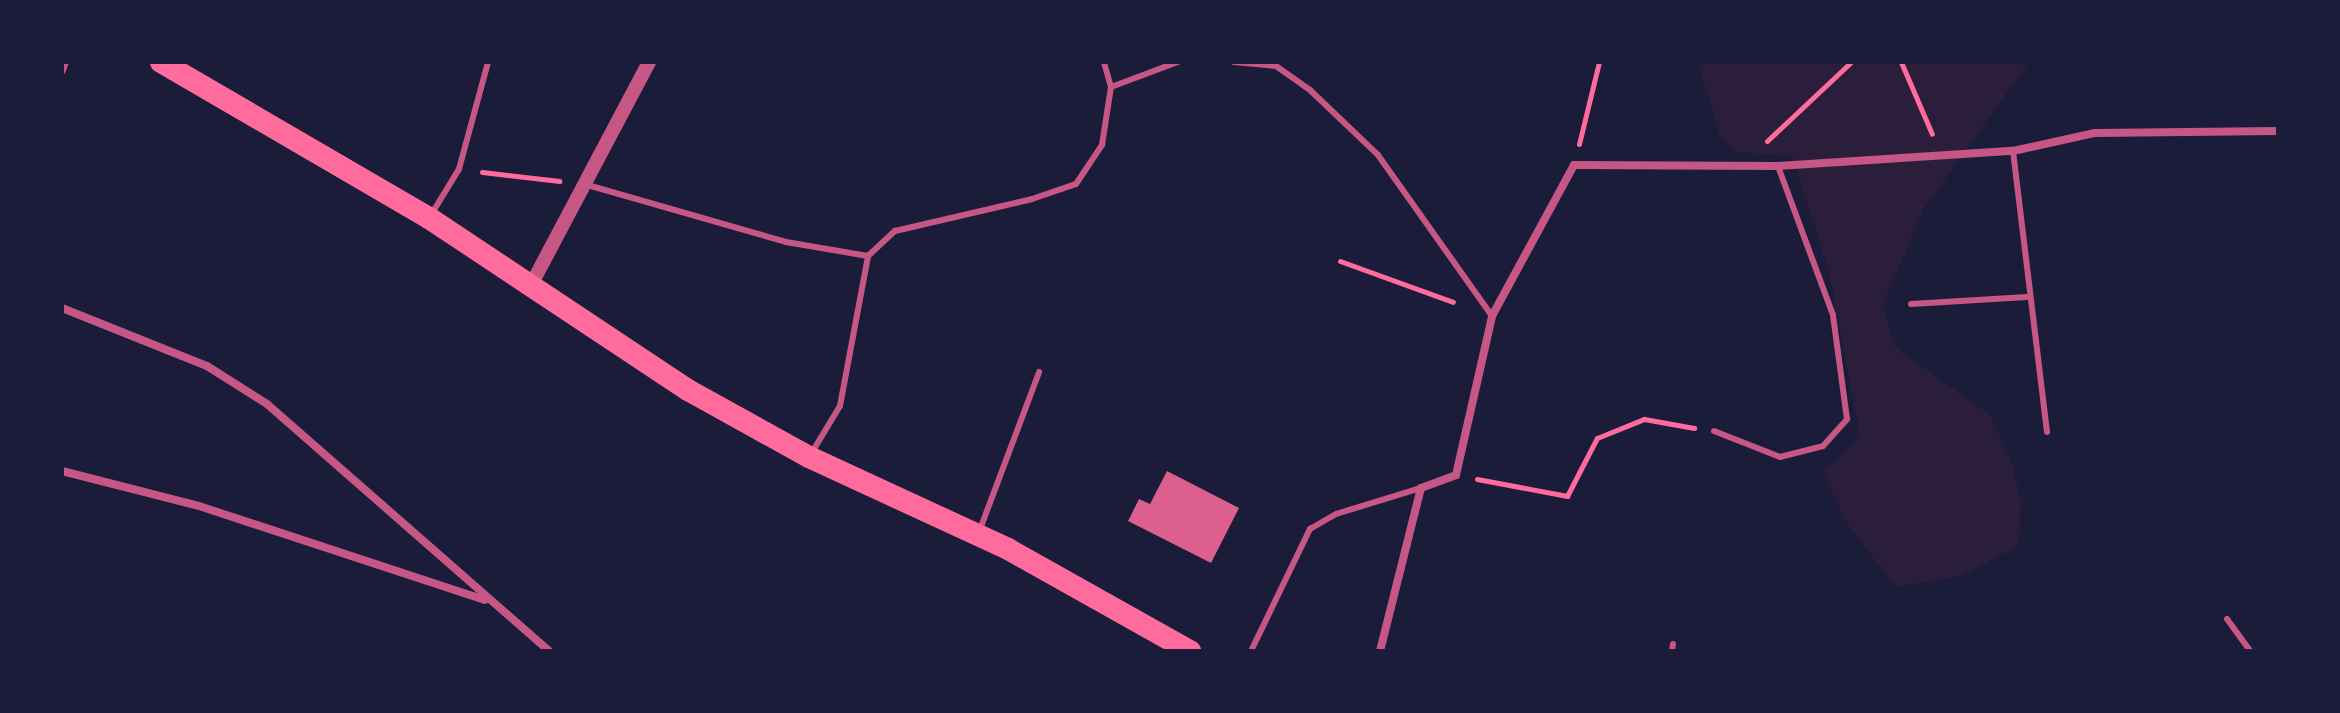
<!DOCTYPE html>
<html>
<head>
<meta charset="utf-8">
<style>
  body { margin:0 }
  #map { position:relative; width:2340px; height:713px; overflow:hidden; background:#1b1b3a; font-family:"IBM Plex Serif",serif }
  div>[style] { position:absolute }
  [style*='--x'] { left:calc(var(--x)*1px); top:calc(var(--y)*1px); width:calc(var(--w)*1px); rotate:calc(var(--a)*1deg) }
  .green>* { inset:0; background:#2a1e3b }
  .building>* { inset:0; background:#dd5f8e }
  .path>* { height:5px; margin:-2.5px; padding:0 2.5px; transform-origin:2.5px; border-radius:2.5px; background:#ff6b9d }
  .service>* { height:6px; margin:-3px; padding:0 3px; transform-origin:3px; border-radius:3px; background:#c65784 }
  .minor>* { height:8px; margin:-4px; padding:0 4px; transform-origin:4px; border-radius:4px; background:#c65784 }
  .tertiary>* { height:14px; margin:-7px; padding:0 7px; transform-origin:7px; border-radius:7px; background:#c65784 }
  .trunk>* { height:22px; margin:-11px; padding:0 11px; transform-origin:11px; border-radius:11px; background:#ff6b9d }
  span { translate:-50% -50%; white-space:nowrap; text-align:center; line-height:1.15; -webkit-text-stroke:7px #1b1b3a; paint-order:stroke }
  .frame { position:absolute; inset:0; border:64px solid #1b1b3a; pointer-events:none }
</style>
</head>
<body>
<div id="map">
  <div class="green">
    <i style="clip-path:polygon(1698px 62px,2029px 62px,1924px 209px,1883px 305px,1895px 347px,1991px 416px,2012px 463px,2021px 500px,2019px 545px,1961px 576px,1896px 587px,1845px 521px,1823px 472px,1860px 437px,1829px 272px,1792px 156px,1737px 152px,1720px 136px)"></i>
  </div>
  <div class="building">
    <i style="clip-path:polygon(1167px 471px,1239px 508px,1211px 563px,1128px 521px,1139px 499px,1150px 504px)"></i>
  </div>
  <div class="path">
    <i style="--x:1901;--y:62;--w:78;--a:66.7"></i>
    <i style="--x:1767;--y:141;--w:115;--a:-43.2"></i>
    <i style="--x:1579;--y:144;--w:84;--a:-76.3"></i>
    <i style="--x:482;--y:172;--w:78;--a:6.7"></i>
    <i style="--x:1340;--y:261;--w:120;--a:19.9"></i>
    <i style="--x:1477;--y:479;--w:92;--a:10.7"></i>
    <i style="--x:1567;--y:496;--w:65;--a:-62.7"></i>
    <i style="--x:1597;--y:438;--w:51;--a:-22"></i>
    <i style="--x:1644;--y:419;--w:51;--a:10.2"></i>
  </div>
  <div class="service">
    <i style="--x:1234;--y:62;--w:42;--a:5.4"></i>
    <i style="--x:1276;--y:66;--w:42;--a:35.2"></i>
    <i style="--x:1310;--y:90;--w:94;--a:43.7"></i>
    <i style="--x:1378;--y:155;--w:197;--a:54.7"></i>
    <i style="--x:1111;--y:87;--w:72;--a:-20.5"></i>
    <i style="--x:2013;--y:151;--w:283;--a:83.1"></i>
    <i style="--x:584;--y:184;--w:210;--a:16"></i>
    <i style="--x:786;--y:242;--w:83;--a:9.7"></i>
    <i style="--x:868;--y:256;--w:37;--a:-43"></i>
    <i style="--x:895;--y:231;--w:141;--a:-13.1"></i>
    <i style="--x:1032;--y:199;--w:46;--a:-18.8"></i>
    <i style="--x:1076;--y:184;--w:47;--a:-56.3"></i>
    <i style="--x:1102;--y:145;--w:59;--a:-81.2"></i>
    <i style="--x:1111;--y:87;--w:26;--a:-106"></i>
    <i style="--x:431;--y:215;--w:54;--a:-58.7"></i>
    <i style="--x:459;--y:169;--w:111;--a:-74.8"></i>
    <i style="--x:1911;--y:304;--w:116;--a:-3.5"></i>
    <i style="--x:1714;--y:431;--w:71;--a:21.5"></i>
    <i style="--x:1780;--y:457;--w:44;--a:-14.3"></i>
    <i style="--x:1823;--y:446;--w:36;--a:-48"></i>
    <i style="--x:1847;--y:419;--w:105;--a:-97.7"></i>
    <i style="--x:1833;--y:315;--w:159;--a:-110.3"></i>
    <i style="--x:811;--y:454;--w:56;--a:-58.9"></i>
    <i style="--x:840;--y:406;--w:153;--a:-79.4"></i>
    <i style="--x:979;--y:532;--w:171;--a:-69.4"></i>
    <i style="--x:2227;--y:619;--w:39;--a:54"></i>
    <i style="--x:1251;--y:651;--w:136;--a:-64.2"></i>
    <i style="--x:1310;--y:529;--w:30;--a:-30"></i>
    <i style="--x:1336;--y:514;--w:89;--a:-17"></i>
    <i style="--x:1672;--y:651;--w:7;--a:-82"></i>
  </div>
  <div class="minor">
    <i style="--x:62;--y:70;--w:9;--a:-69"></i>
    <i style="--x:62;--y:308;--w:156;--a:21.8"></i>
    <i style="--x:207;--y:366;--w:71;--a:32.3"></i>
    <i style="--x:267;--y:404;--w:375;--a:41.2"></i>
    <i style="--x:62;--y:471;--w:141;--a:14.3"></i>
    <i style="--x:199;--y:506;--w:301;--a:18.2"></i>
    <i style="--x:1380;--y:651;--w:168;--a:-75.9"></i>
    <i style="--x:1421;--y:488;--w:37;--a:-20"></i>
    <i style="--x:1456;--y:475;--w:163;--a:-77.2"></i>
    <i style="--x:1492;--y:316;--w:172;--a:-61.5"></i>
    <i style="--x:1574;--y:165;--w:204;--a:0.3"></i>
    <i style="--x:1778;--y:166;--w:235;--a:-3.7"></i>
    <i style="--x:2013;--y:151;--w:84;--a:-12.4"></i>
    <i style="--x:2095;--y:133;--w:183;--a:-0.6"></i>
  </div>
  <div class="tertiary">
    <i style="--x:530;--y:287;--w:255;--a:-62.1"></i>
  </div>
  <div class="trunk">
    <i style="--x:161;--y:62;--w:310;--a:30.2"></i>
    <i style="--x:429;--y:218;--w:311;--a:33.6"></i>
    <i style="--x:688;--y:390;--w:138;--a:29"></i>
    <i style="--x:809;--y:457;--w:219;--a:24.8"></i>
    <i style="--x:1008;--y:549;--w:209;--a:29.3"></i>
  </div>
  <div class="frame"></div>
</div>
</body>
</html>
